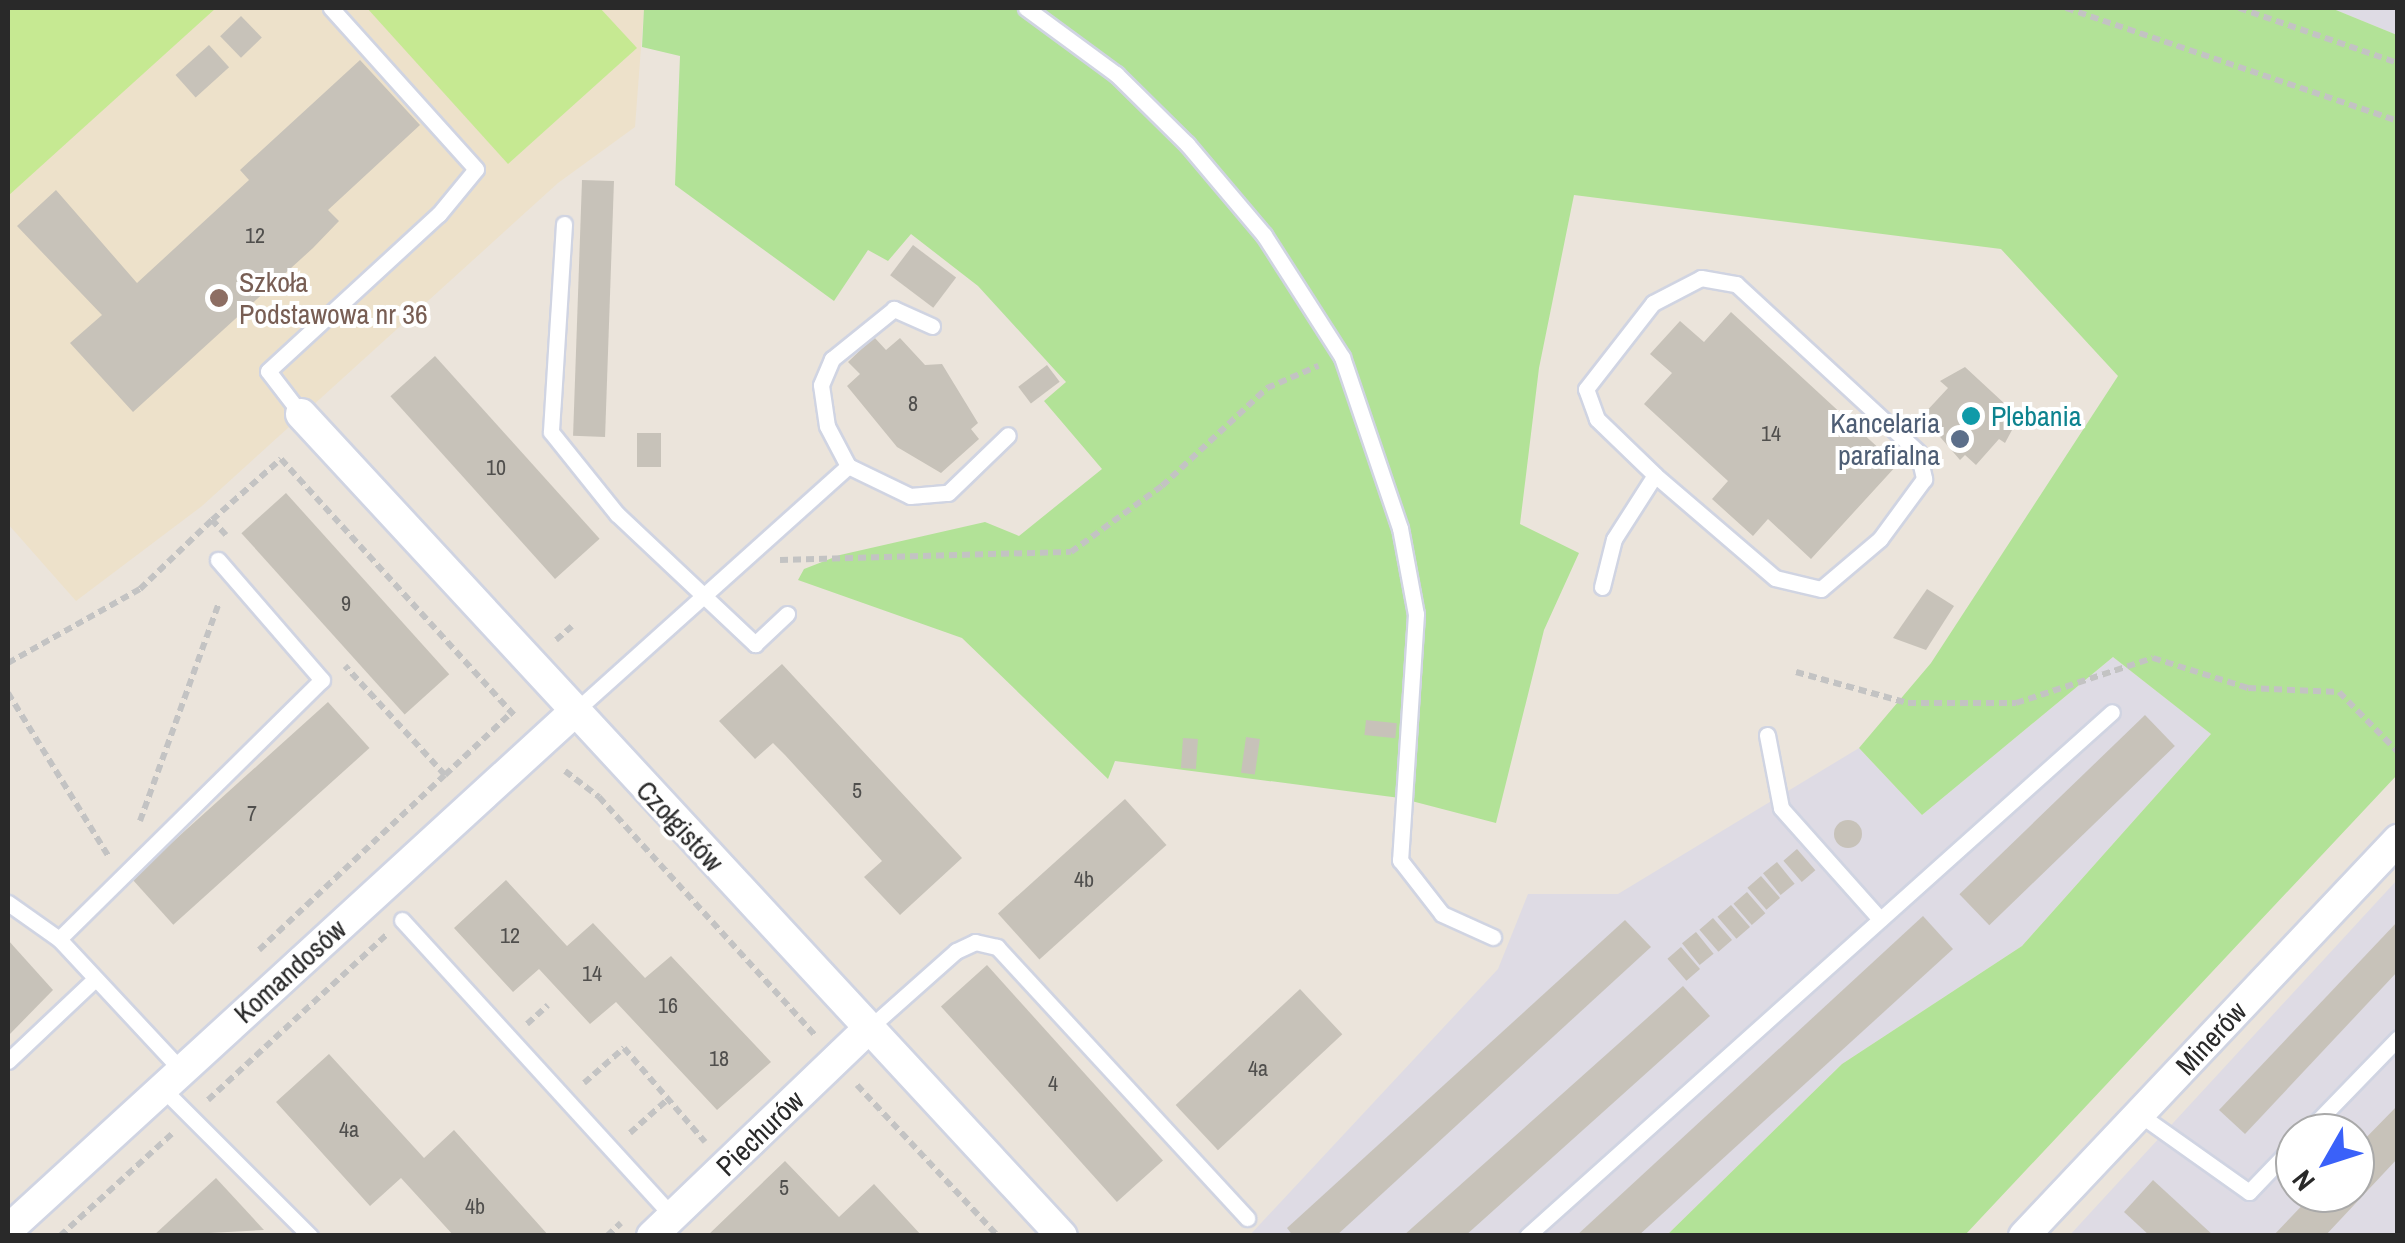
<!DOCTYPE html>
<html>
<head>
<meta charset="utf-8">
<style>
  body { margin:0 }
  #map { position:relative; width:2405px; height:1243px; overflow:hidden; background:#ebe4db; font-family:"Archivo Narrow",sans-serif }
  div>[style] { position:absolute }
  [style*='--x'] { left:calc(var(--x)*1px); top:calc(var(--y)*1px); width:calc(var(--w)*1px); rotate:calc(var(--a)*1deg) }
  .industrial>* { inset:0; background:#dedbe4 }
  .education>* { inset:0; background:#ede1ca }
  .green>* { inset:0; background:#b2e297 }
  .pitch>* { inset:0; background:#c6e992 }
  .building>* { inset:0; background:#c7c2b9; transform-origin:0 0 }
  .round { border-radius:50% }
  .path>* { height:6px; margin-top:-3px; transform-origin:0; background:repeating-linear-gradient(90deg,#c3c3c3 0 8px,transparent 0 13px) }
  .roads { filter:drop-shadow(2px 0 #d0d4e2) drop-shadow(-2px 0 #d0d4e2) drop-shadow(0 2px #d0d4e2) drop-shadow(0 -2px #d0d4e2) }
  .service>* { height:15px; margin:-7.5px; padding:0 7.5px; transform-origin:7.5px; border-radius:7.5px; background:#fff }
  .minor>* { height:30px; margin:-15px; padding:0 15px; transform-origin:15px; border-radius:15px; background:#fff }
  .dots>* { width:28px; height:28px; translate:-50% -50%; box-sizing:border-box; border:5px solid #fff; border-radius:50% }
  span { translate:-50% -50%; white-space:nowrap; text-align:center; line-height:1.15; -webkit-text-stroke:8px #fff; paint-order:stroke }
  .number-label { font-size:22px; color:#504f4d }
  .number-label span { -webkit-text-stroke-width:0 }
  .education-label { font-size:28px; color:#785e54 }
  .left { translate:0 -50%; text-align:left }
  .culture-label { font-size:28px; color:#0d838f }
  .service-label { font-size:28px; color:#4e5e75 }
  .right { translate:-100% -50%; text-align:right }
  .street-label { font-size:28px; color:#292929 }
  .frame { position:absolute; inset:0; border:10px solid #292929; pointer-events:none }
  .north { position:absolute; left:2275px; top:1113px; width:100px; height:100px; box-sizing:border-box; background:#fff; border:2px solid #a9a9a9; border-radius:50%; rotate:231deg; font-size:28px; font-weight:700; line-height:40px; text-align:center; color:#292929 }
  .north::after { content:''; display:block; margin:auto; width:35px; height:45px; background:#3a61f9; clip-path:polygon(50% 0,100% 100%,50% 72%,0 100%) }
</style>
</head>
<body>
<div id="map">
  <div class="industrial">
    <i style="clip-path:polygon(2331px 8px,2397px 8px,2397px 35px)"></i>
    <i style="clip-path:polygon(2113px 657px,2211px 734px,2022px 946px,1842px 1064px,1667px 1235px,1249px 1236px,1498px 969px,1528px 894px,1618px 894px,1859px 748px,1922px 815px)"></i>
    <i style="clip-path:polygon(evenodd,2397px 880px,2397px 1235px,2069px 1236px,2103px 1199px,2397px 880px,2295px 1133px,2355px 1133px,2355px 1193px,2295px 1193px,2295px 1133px)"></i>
  </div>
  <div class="education">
    <i style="clip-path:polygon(8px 8px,644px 8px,635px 127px,558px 183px,202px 506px,76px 601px,8px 524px)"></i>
  </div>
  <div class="green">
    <i style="clip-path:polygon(644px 8px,2331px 8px,2397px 35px,2397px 775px,1965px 1235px,1667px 1235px,1842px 1064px,2022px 946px,2211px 734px,2113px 657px,1922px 815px,1859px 748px,1931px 663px,2118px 376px,2001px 249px,1574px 195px,1539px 368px,1520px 524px,1579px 553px,1544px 630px,1496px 823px,1400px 798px,1115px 761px,1108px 779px,962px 638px,798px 580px,804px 569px,840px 555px,985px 522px,1019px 536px,1102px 469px,1044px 401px,1066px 382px,978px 286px,911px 234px,888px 261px,868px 250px,834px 301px,675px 185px,680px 56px,642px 47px)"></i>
  </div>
  <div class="pitch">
    <i style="clip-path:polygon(8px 8px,216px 8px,8px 196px)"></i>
    <i style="clip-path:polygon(367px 8px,600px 8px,637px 48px,508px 164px)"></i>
  </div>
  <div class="building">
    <i style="left:241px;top:16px;width:30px;height:29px;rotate:46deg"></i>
    <i style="left:209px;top:45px;width:30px;height:45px;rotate:48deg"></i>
    <i style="clip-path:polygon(360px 60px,420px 125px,328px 210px,339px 221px,313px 248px,133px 412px,70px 343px,102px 315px,17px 226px,56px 190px,137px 283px,249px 180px,240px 170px)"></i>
    <i style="left:582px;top:180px;width:32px;height:256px;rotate:2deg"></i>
    <i style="left:913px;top:245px;width:54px;height:38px;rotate:37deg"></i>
    <i style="clip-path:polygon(1731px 312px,1897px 465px,1811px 559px,1768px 519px,1753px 536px,1712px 499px,1728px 481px,1644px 404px,1672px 373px,1650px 354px,1680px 321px,1704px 342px)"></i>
    <i style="clip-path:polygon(874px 337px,886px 350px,900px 338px,925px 365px,942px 364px,978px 423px,971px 429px,979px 439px,941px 473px,897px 447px,847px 386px,860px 374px,848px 362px)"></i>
    <i style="left:435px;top:356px;width:246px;height:60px;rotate:48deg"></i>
    <i style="left:1047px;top:365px;width:21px;height:36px;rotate:53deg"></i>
    <i style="clip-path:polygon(1965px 367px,2019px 417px,2005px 443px,1999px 439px,1976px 465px,1965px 455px,1960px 460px,1922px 416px,1948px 388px,1940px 381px)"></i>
    <i style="left:637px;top:433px;width:24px;height:34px"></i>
    <i style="left:286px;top:493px;width:244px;height:60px;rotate:48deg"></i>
    <i style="clip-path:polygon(1927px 589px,1954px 606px,1926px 650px,1893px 638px)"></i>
    <i style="clip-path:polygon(782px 664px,962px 858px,900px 915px,864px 877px,882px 861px,785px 755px,773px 743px,755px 759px,719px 721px)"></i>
    <i style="left:328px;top:702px;width:62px;height:264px;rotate:48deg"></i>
    <i style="left:2145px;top:715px;width:43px;height:258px;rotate:46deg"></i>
    <i style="left:1366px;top:720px;width:31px;height:15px;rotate:6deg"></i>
    <i style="left:1246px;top:737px;width:14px;height:36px;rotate:8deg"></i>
    <i style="left:1183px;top:738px;width:15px;height:30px;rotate:4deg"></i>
    <i style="left:1125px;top:799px;width:62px;height:171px;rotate:48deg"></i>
    <i class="round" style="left:1834px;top:820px;width:28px;height:28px"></i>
    <i style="left:1797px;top:849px;width:28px;height:18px;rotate:49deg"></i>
    <i style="left:1777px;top:862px;width:28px;height:18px;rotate:51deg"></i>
    <i style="left:1761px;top:876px;width:29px;height:18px;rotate:49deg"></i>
    <i style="clip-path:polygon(506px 880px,567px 946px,593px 923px,645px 978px,671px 956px,771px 1062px,717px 1110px,616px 1002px,590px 1024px,539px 969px,513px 992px,454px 928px)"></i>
    <i style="left:1747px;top:892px;width:28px;height:18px;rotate:49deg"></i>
    <i style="left:1731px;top:905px;width:29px;height:18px;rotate:49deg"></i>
    <i style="clip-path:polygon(1923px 916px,1953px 949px,1638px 1236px,1576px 1236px)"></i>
    <i style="left:1713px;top:918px;width:29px;height:18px;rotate:49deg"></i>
    <i style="clip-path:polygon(1625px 920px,1651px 947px,1336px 1236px,1293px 1236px,1287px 1228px)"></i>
    <i style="clip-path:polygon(2398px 921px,2398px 971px,2245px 1134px,2219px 1110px)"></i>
    <i style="left:1696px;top:932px;width:28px;height:18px;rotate:51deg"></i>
    <i style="clip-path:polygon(8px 940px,53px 990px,8px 1036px)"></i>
    <i style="left:1681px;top:947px;width:29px;height:18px;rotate:49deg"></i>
    <i style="left:987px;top:965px;width:263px;height:62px;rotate:48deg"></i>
    <i style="clip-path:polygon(1683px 986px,1710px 1016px,1465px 1236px,1403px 1236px)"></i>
    <i style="left:1300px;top:989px;width:62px;height:170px;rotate:47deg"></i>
    <i style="clip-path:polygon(329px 1054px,424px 1158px,454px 1130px,549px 1236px,454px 1236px,401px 1178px,370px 1206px,276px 1102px)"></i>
    <i style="clip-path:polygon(2398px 1105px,2398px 1158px,2325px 1236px,2273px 1236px,2314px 1193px,2355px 1193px,2355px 1149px)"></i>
    <i style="clip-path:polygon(785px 1161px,839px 1217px,874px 1184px,922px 1236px,707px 1236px)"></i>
    <i style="clip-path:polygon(216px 1178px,264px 1230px,153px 1236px)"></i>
    <i style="clip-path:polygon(2153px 1180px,2214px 1236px,2150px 1236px,2124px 1212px)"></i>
  </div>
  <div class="path">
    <i style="--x:2066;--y:8;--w:351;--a:18.8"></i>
    <i style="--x:2239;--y:8;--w:168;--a:19.1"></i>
    <i style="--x:226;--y:535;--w:21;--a:-133"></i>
    <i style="--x:212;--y:520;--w:92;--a:-41.5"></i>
    <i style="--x:281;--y:459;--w:350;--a:47.7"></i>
    <i style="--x:780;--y:560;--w:291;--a:-1.6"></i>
    <i style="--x:1071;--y:552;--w:112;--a:-36"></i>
    <i style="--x:1162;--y:486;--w:144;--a:-43"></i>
    <i style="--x:1267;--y:388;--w:56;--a:-23.3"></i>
    <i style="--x:556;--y:640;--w:21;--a:-41"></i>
    <i style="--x:8;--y:663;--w:151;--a:-29.3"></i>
    <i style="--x:140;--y:589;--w:100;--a:-43.8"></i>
    <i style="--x:1796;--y:672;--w:116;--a:15.5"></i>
    <i style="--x:1908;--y:703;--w:108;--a:0"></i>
    <i style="--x:2016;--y:703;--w:144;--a:-18.2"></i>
    <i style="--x:2153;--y:658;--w:100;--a:17.5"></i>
    <i style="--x:2248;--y:688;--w:91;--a:2.5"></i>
    <i style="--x:2339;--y:692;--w:84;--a:45.5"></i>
    <i style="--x:8;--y:693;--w:193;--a:58.4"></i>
    <i style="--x:565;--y:771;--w:43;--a:37.4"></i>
    <i style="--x:599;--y:797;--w:324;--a:47.8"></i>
    <i style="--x:445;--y:775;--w:92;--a:-43.2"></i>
    <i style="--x:140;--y:821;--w:232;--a:-70.1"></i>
    <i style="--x:259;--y:950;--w:255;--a:-43.3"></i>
    <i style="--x:445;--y:775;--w:148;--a:-132.5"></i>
    <i style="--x:527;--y:1024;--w:28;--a:-42"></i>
    <i style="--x:584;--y:1083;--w:53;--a:-41.2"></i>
    <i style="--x:624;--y:1048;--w:124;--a:49.2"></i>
    <i style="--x:857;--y:1085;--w:207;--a:47"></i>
    <i style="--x:208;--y:1100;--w:243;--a:-42.8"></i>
    <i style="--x:630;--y:1133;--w:51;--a:-41.8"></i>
    <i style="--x:60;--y:1236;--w:154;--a:-42.4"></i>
    <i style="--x:607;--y:1236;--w:19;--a:-43"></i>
  </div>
  <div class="roads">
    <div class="service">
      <i style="--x:1026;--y:8;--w:112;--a:36.3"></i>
      <i style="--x:1116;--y:74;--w:100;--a:44.6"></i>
      <i style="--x:1187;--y:144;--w:119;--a:49.8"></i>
      <i style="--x:1264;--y:235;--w:145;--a:57.4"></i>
      <i style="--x:1342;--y:357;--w:181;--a:71.3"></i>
      <i style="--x:1400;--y:528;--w:87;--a:79.5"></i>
      <i style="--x:1416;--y:614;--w:247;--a:93.7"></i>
      <i style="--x:1400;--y:860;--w:68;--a:52.1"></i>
      <i style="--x:1442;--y:914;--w:56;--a:24.3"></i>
      <i style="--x:564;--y:224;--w:208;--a:93.6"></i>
      <i style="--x:551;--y:432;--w:105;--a:51.2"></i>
      <i style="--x:617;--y:514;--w:190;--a:43.3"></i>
      <i style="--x:755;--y:644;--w:44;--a:-43.2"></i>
      <i style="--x:932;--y:326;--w:42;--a:-155.9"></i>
      <i style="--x:894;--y:309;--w:80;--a:141.1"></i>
      <i style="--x:832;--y:359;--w:28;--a:113"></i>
      <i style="--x:821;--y:385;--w:41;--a:81.7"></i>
      <i style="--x:827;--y:426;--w:45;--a:62.3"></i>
      <i style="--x:848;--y:466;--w:69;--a:25.8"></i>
      <i style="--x:910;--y:496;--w:38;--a:-5"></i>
      <i style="--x:948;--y:493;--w:83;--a:-44"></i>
      <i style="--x:301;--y:414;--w:54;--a:-127.5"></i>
      <i style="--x:268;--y:371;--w:232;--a:-42.6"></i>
      <i style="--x:439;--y:214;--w:58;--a:-50.6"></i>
      <i style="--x:476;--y:169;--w:217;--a:-132"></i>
      <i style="--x:1602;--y:587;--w:49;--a:-76"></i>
      <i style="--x:1614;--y:539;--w:76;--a:-57.4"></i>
      <i style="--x:1655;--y:475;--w:81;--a:-136"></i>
      <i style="--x:1597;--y:419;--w:32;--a:-110"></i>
      <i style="--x:1586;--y:389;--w:109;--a:-52.1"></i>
      <i style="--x:1653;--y:303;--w:54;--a:-27.5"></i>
      <i style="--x:1701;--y:278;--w:36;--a:10"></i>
      <i style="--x:1736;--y:284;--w:248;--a:42.7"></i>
      <i style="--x:1918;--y:452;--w:28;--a:77"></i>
      <i style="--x:1924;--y:479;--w:74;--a:126.3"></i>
      <i style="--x:1880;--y:539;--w:77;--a:139.7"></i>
      <i style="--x:1821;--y:589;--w:47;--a:-166.6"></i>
      <i style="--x:1775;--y:578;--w:158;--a:-139.4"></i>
      <i style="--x:573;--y:713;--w:370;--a:-41.9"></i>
      <i style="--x:1767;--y:735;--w:74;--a:79.1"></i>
      <i style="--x:1781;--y:808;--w:149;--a:48.3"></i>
      <i style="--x:8;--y:903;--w:62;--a:35.2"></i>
      <i style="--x:59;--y:939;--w:179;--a:47"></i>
      <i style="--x:402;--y:920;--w:402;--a:47.6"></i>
      <i style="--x:59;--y:939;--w:369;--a:-44.6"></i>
      <i style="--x:322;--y:680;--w:159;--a:-130.9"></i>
      <i style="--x:867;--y:1030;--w:119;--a:-41.6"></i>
      <i style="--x:956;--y:951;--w:21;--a:-25"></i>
      <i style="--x:975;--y:942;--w:23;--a:13"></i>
      <i style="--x:997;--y:947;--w:369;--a:47.3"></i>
      <i style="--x:8;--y:1061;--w:118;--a:-43.3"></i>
      <i style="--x:161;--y:1087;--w:211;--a:45"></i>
      <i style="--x:2139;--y:1114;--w:135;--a:35.3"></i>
      <i style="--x:2249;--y:1192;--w:66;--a:-46.2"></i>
      <i style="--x:2306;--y:1133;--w:132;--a:-45.9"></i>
      <i style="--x:1527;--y:1236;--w:785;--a:-41.85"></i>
    </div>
    <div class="minor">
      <i style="--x:301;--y:414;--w:1120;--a:47.21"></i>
      <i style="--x:8;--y:1230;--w:766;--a:-42.46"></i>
      <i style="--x:652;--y:1236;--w:298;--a:-43.8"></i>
      <i style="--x:2024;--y:1236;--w:545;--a:-46.64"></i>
    </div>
  </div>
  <div class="dots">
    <i style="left:219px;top:298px;background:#8d6e63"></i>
    <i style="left:1971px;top:416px;background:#0f9aa8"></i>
    <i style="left:1960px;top:439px;background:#5c6f8a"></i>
  </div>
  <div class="number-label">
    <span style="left:255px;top:236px">12</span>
    <span style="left:913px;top:404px">8</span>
    <span style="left:1771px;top:434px">14</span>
    <span style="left:496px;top:468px">10</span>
    <span style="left:346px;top:604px">9</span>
    <span style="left:857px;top:791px">5</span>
    <span style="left:252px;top:814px">7</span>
    <span style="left:1084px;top:880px">4b</span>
    <span style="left:510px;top:936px">12</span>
    <span style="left:592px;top:974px">14</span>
    <span style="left:668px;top:1006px">16</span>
    <span style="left:719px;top:1059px">18</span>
    <span style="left:1258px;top:1069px">4a</span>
    <span style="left:1053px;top:1084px">4</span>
    <span style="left:349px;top:1130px">4a</span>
    <span style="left:784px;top:1188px">5</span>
    <span style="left:475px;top:1207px">4b</span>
  </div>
  <div class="education-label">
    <span class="left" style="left:239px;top:298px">Szkoła<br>Podstawowa nr 36</span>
  </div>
  <div class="culture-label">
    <span class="left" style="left:1991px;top:416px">Plebania</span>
  </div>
  <div class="service-label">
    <span class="right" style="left:1940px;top:439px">Kancelaria<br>parafialna</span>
  </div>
  <div class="street-label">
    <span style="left:680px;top:826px;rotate:47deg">Czołgistów</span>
    <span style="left:290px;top:971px;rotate:-42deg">Komandosów</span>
    <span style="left:2211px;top:1038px;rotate:-47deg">Minerów</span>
    <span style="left:760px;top:1133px;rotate:-44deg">Piechurów</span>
  </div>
  <div class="frame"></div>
  <div class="north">N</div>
</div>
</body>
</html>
